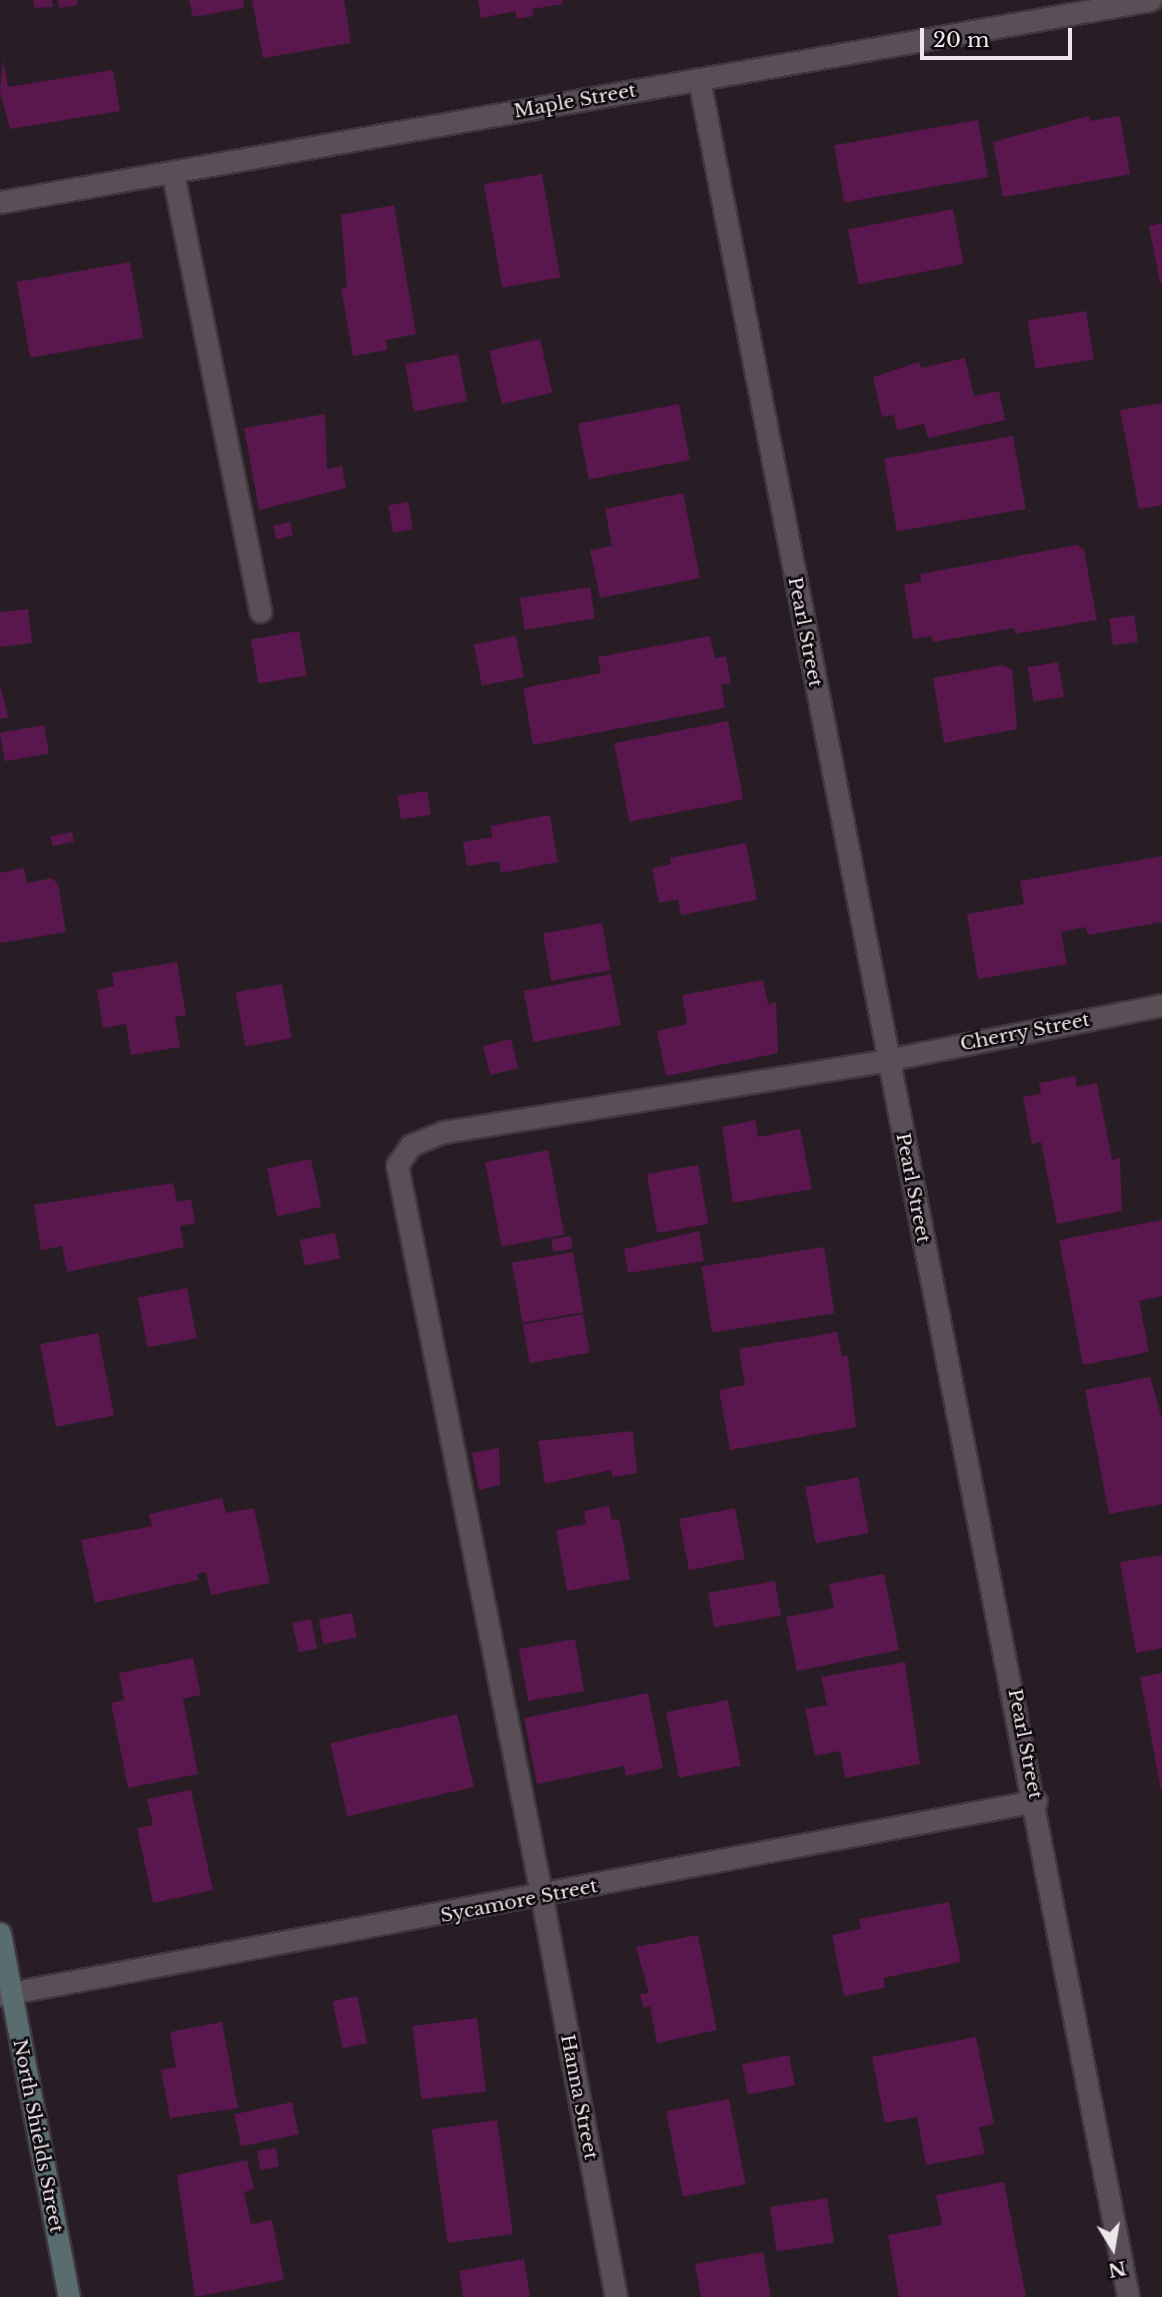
<!DOCTYPE html>
<html>
<head>
<meta charset="utf-8">
<style>
  body { margin:0 }
  #map { position:relative; width:1162px; height:2297px; overflow:hidden; background:#281d25; font-family:"Libre Baskerville",serif }
  div>[style] { position:absolute }
  [style*='--x'] { left:calc(var(--x)*1px); top:calc(var(--y)*1px); width:calc(var(--w)*1px); rotate:calc(var(--a)*1deg) }
  .building>* { inset:0; background:#59174e; transform-origin:0 0 }
  .roads { filter:drop-shadow(2px 0 #41383f) drop-shadow(-2px 0 #41383f) drop-shadow(0 2px #41383f) drop-shadow(0 -2px #41383f) }
  .lane>* { height:21px; margin:-10.5px; padding:0 10.5px; transform-origin:10.5px; border-radius:10.5px; background:#5a4e57 }
  .street>* { height:21px; margin:-10.5px; padding:0 10.5px; transform-origin:10.5px; border-radius:10.5px; background:#5a4e57 }
  .secondary>* { height:21px; margin:-10.5px; padding:0 10.5px; transform-origin:10.5px; border-radius:10.5px; background:#596d70 }
  span { translate:-50% -50%; white-space:nowrap; text-align:center; line-height:1.15; -webkit-text-stroke:5px #0e090d; paint-order:stroke }
  .street-label { font-size:19px; color:#ede6eb }
  .north { position:absolute; left:1078px; top:2213px; width:70px; height:70px; -webkit-text-stroke:5px #0e090d; paint-order:stroke; rotate:169deg; font-size:19px; font-weight:700; line-height:28px; text-align:center; color:#ede6eb }
  .north::after { content:''; display:block; margin:auto; width:24px; height:32px; background:#ede6eb; clip-path:polygon(50% 0,100% 100%,50% 72%,0 100%) }
  .scale { position:absolute; left:920px; top:28px; width:152px; height:32px; box-sizing:border-box; border:4px solid #ede6eb; border-top:0; padding-left:9px; font-size:21px; line-height:24px; white-space:nowrap; color:#ede6eb; -webkit-text-stroke:5px #0e090d; paint-order:stroke }
</style>
</head>
<body>
<div id="map">
  <div class="building">
    <i style="clip-path:polygon(33px 0,52px 0,53px 7px,35px 8px)"></i>
    <i style="clip-path:polygon(58px 0,77px 0,78px 5px,59px 8px)"></i>
    <i style="clip-path:polygon(189px 0,243px 0,244px 8px,193px 17px)"></i>
    <i style="clip-path:polygon(252px 0,344px 0,351px 43px,263px 58px)"></i>
    <i style="clip-path:polygon(478px 0,562px 0,563px 4px,532px 9px,534px 16px,517px 19px,515px 11px,481px 18px)"></i>
    <i style="clip-path:polygon(3px 59px,8px 87px,113px 70px,120px 111px,10px 129px,0 92px)"></i>
    <i style="clip-path:polygon(1089px 116px,1090px 121px,1120px 116px,1130px 174px,1003px 197px,993px 142px)"></i>
    <i style="left:978px;top:120px;width:58px;height:146px;rotate:80deg"></i>
    <i style="left:542px;top:174px;width:105px;height:59px;rotate:80deg"></i>
    <i style="clip-path:polygon(394px 205px,416px 334px,386px 340px,387px 350px,353px 356px,341px 288px,347px 287px,341px 215px)"></i>
    <i style="left:953px;top:209px;width:56px;height:107px;rotate:79deg"></i>
    <i style="clip-path:polygon(1162px 223px,1162px 282px,1160px 282px,1149px 226px)"></i>
    <i style="left:130px;top:262px;width:77px;height:115px;rotate:80deg"></i>
    <i style="left:1086px;top:311px;width:49px;height:59px;rotate:81deg"></i>
    <i style="left:540px;top:339px;width:55px;height:52px;rotate:77deg"></i>
    <i style="left:458px;top:354px;width:48px;height:54px;rotate:79deg"></i>
    <i style="clip-path:polygon(965px 358px,974px 396px,999px 391px,1005px 420px,928px 438px,924px 424px,897px 430px,894px 415px,882px 417px,873px 377px,919px 362px,921px 368px)"></i>
    <i style="clip-path:polygon(1162px 403px,1162px 505px,1139px 509px,1120px 410px)"></i>
    <i style="left:679px;top:404px;width:57px;height:103px;rotate:79deg"></i>
    <i style="clip-path:polygon(325px 414px,327px 469px,342px 466px,346px 488px,259px 510px,244px 428px)"></i>
    <i style="left:1013px;top:436px;width:74px;height:131px;rotate:80deg"></i>
    <i style="clip-path:polygon(683px 493px,700px 578px,600px 598px,590px 550px,612px 546px,605px 509px)"></i>
    <i style="left:408px;top:502px;width:28px;height:20px;rotate:80deg"></i>
    <i style="left:290px;top:522px;width:14px;height:17px;rotate:78deg"></i>
    <i style="clip-path:polygon(1077px 545px,1084px 550px,1097px 620px,1015px 634px,1014px 628px,933px 642px,932px 636px,913px 639px,904px 585px,921px 582px,920px 574px)"></i>
    <i style="left:590px;top:587px;width:32px;height:71px;rotate:81deg"></i>
    <i style="clip-path:polygon(28px 609px,32px 643px,0 647px,0 612px)"></i>
    <i style="left:1134px;top:615px;width:27px;height:25px;rotate:82deg"></i>
    <i style="left:299px;top:631px;width:45px;height:49px;rotate:80deg"></i>
    <i style="left:516px;top:636px;width:42px;height:43px;rotate:79deg"></i>
    <i style="clip-path:polygon(710px 636px,715px 658px,726px 656px,731px 683px,721px 685px,725px 708px,533px 745px,523px 688px,601px 673px,598px 657px)"></i>
    <i style="left:1058px;top:662px;width:35px;height:31px;rotate:80deg"></i>
    <i style="clip-path:polygon(1003px 665px,1012px 670px,1017px 729px,944px 743px,933px 678px)"></i>
    <i style="clip-path:polygon(0 685px,8px 717px,0 719px)"></i>
    <i style="left:728px;top:721px;width:80px;height:116px;rotate:79deg"></i>
    <i style="left:44px;top:725px;width:29px;height:45px;rotate:80deg"></i>
    <i style="left:427px;top:791px;width:24px;height:30px;rotate:81deg"></i>
    <i style="clip-path:polygon(550px 815px,558px 862px,501px 873px,499px 861px,467px 866px,463px 842px,492px 837px,491px 826px)"></i>
    <i style="left:72px;top:832px;width:10px;height:22px;rotate:79deg"></i>
    <i style="clip-path:polygon(746px 843px,757px 900px,681px 915px,678px 899px,659px 903px,652px 868px,671px 864px,670px 858px)"></i>
    <i style="clip-path:polygon(1162px 856px,1162px 922px,1088px 935px,1086px 927px,1061px 932px,1067px 964px,978px 979px,967px 914px,1024px 904px,1020px 881px)"></i>
    <i style="clip-path:polygon(24px 868px,27px 883px,52px 878px,58px 884px,66px 932px,0 943px,0 873px)"></i>
    <i style="left:602px;top:923px;width:48px;height:60px;rotate:80deg"></i>
    <i style="clip-path:polygon(177px 962px,186px 1015px,175px 1017px,180px 1047px,131px 1055px,126px 1024px,103px 1028px,97px 990px,114px 986px,112px 973px)"></i>
    <i style="left:611px;top:974px;width:52px;height:89px;rotate:79deg"></i>
    <i style="clip-path:polygon(763px 980px,768px 1004px,776px 1002px,778px 1053px,666px 1076px,657px 1031px,687px 1024px,682px 995px)"></i>
    <i style="left:282px;top:984px;width:55px;height:47px;rotate:80deg"></i>
    <i style="left:511px;top:1039px;width:30px;height:29px;rotate:76deg"></i>
    <i style="clip-path:polygon(1075px 1076px,1077px 1087px,1097px 1083px,1112px 1160px,1120px 1158px,1122px 1211px,1057px 1224px,1041px 1142px,1032px 1144px,1023px 1097px,1041px 1094px,1039px 1083px)"></i>
    <i style="clip-path:polygon(755px 1120px,758px 1137px,800px 1129px,812px 1189px,733px 1203px,722px 1127px)"></i>
    <i style="left:548px;top:1150px;width:86px;height:64px;rotate:79deg"></i>
    <i style="left:311px;top:1159px;width:49px;height:45px;rotate:78deg"></i>
    <i style="left:698px;top:1165px;width:60px;height:52px;rotate:80deg"></i>
    <i style="clip-path:polygon(173px 1183px,177px 1202px,191px 1199px,195px 1223px,180px 1226px,184px 1247px,67px 1272px,62px 1246px,41px 1250px,34px 1205px)"></i>
    <i style="clip-path:polygon(1162px 1220px,1162px 1296px,1139px 1301px,1149px 1352px,1083px 1365px,1059px 1240px)"></i>
    <i style="clip-path:polygon(699px 1231px,704px 1261px,628px 1273px,624px 1249px)"></i>
    <i style="left:335px;top:1233px;width:26px;height:36px;rotate:79deg"></i>
    <i style="left:571px;top:1236px;width:13px;height:20px;rotate:81deg"></i>
    <i style="left:824px;top:1247px;width:67px;height:124px;rotate:81deg"></i>
    <i style="left:573px;top:1252px;width:61px;height:62px;rotate:80deg"></i>
    <i style="left:187px;top:1288px;width:51px;height:50px;rotate:79deg"></i>
    <i style="left:583px;top:1314px;width:39px;height:61px;rotate:80deg"></i>
    <i style="clip-path:polygon(837px 1332px,842px 1357px,848px 1356px,856px 1427px,730px 1450px,719px 1390px,745px 1385px,739px 1349px)"></i>
    <i style="left:98px;top:1333px;width:84px;height:59px;rotate:79deg"></i>
    <i style="clip-path:polygon(1150px 1377px,1162px 1419px,1162px 1504px,1109px 1514px,1085px 1390px)"></i>
    <i style="clip-path:polygon(633px 1431px,637px 1473px,612px 1477px,611px 1470px,545px 1484px,538px 1441px)"></i>
    <i style="clip-path:polygon(499px 1448px,500px 1485px,479px 1490px,472px 1453px)"></i>
    <i style="left:858px;top:1477px;width:57px;height:54px;rotate:79deg"></i>
    <i style="clip-path:polygon(222px 1498px,226px 1513px,254px 1508px,270px 1583px,211px 1595px,206px 1572px,197px 1574px,198px 1580px,95px 1603px,81px 1540px,152px 1526px,149px 1514px)"></i>
    <i style="clip-path:polygon(609px 1506px,612px 1520px,619px 1519px,630px 1579px,567px 1591px,556px 1530px,586px 1524px,584px 1511px)"></i>
    <i style="left:735px;top:1508px;width:52px;height:57px;rotate:79deg"></i>
    <i style="clip-path:polygon(1162px 1555px,1162px 1648px,1136px 1653px,1120px 1562px)"></i>
    <i style="clip-path:polygon(884px 1574px,899px 1650px,797px 1671px,786px 1617px,834px 1608px,829px 1584px)"></i>
    <i style="left:775px;top:1581px;width:35px;height:68px;rotate:80deg"></i>
    <i style="left:352px;top:1613px;width:25px;height:34px;rotate:79deg"></i>
    <i style="left:311px;top:1619px;width:30px;height:19px;rotate:78deg"></i>
    <i style="left:575px;top:1639px;width:53px;height:57px;rotate:80deg"></i>
    <i style="clip-path:polygon(193px 1658px,201px 1695px,183px 1699px,198px 1774px,128px 1788px,111px 1703px,124px 1700px,119px 1673px)"></i>
    <i style="clip-path:polygon(905px 1662px,920px 1764px,845px 1778px,840px 1751px,815px 1756px,805px 1709px,827px 1705px,821px 1677px)"></i>
    <i style="clip-path:polygon(1162px 1673px,1162px 1790px,1161px 1790px,1140px 1677px)"></i>
    <i style="clip-path:polygon(648px 1693px,663px 1768px,626px 1776px,624px 1766px,537px 1784px,524px 1718px)"></i>
    <i style="left:728px;top:1700px;width:67px;height:63px;rotate:79deg"></i>
    <i style="left:457px;top:1714px;width:75px;height:130px;rotate:77deg"></i>
    <i style="clip-path:polygon(191px 1790px,213px 1890px,153px 1903px,137px 1828px,153px 1825px,147px 1799px)"></i>
    <i style="clip-path:polygon(949px 1902px,961px 1962px,883px 1978px,885px 1988px,844px 1996px,832px 1935px,861px 1929px,859px 1919px)"></i>
    <i style="clip-path:polygon(698px 1935px,717px 2030px,657px 2043px,650px 2006px,643px 2008px,640px 1994px,649px 1993px,636px 1947px)"></i>
    <i style="left:357px;top:1996px;width:48px;height:25px;rotate:78deg"></i>
    <i style="left:477px;top:2018px;width:74px;height:65px;rotate:83deg"></i>
    <i style="clip-path:polygon(222px 2022px,238px 2108px,170px 2118px,161px 2070px,176px 2067px,170px 2032px)"></i>
    <i style="clip-path:polygon(976px 2037px,994px 2124px,979px 2127px,985px 2154px,926px 2165px,917px 2117px,885px 2123px,872px 2057px)"></i>
    <i style="left:789px;top:2055px;width:31px;height:48px;rotate:79deg"></i>
    <i style="left:729px;top:2099px;width:87px;height:64px;rotate:79deg"></i>
    <i style="left:292px;top:2102px;width:33px;height:59px;rotate:78deg"></i>
    <i style="left:497px;top:2120px;width:115px;height:66px;rotate:82deg"></i>
    <i style="left:276px;top:2148px;width:19px;height:19px;rotate:81deg"></i>
    <i style="clip-path:polygon(247px 2160px,254px 2189px,244px 2192px,251px 2224px,272px 2220px,284px 2280px,195px 2297px,177px 2175px)"></i>
    <i style="clip-path:polygon(1004px 2182px,1026px 2297px,899px 2297px,888px 2235px,942px 2225px,936px 2195px)"></i>
    <i style="left:827px;top:2198px;width:45px;height:58px;rotate:81deg"></i>
    <i style="clip-path:polygon(763px 2252px,771px 2297px,701px 2297px,695px 2264px)"></i>
    <i style="clip-path:polygon(524px 2259px,530px 2297px,463px 2297px,459px 2271px)"></i>
  </div>
  <div class="roads">
    <div class="lane">
      <i style="--x:173;--y:174;--w:446;--a:78.7"></i>
      <i style="--x:542;--y:1898;--w:747;--a:-101.19"></i>
      <i style="--x:397;--y:1165;--w:24;--a:-55"></i>
      <i style="--x:411;--y:1145;--w:35;--a:-22"></i>
      <i style="--x:444;--y:1132;--w:449;--a:-9.2"></i>
    </div>
    <div class="street">
      <i style="--x:699;--y:79;--w:2259;--a:79.05"></i>
      <i style="--x:0;--y:202;--w:1168;--a:-9.96"></i>
      <i style="--x:887;--y:1060;--w:280;--a:-11.3"></i>
      <i style="--x:542;--y:1898;--w:406;--a:79.5"></i>
      <i style="--x:0;--y:1995;--w:1054;--a:-10.61"></i>
    </div>
    <div class="secondary">
      <i style="--x:0;--y:1933;--w:370;--a:79.3"></i>
    </div>
  </div>
  <div class="street-label">
    <span style="left:575px;top:101px;rotate:-10deg">Maple Street</span>
    <span style="left:805px;top:632px;rotate:79deg">Pearl Street</span>
    <span style="left:1025px;top:1032px;rotate:-11deg">Cherry Street</span>
    <span style="left:913px;top:1188px;rotate:79deg">Pearl Street</span>
    <span style="left:1025px;top:1744px;rotate:79deg">Pearl Street</span>
    <span style="left:519px;top:1901px;rotate:-11deg">Sycamore Street</span>
    <span style="left:579px;top:2097px;rotate:79deg">Hanna Street</span>
    <span style="left:38px;top:2136px;rotate:79deg">North Shields Street</span>
  </div>
  <div class="north">N</div>
  <div class="scale">20 m</div>
</div>
</body>
</html>
